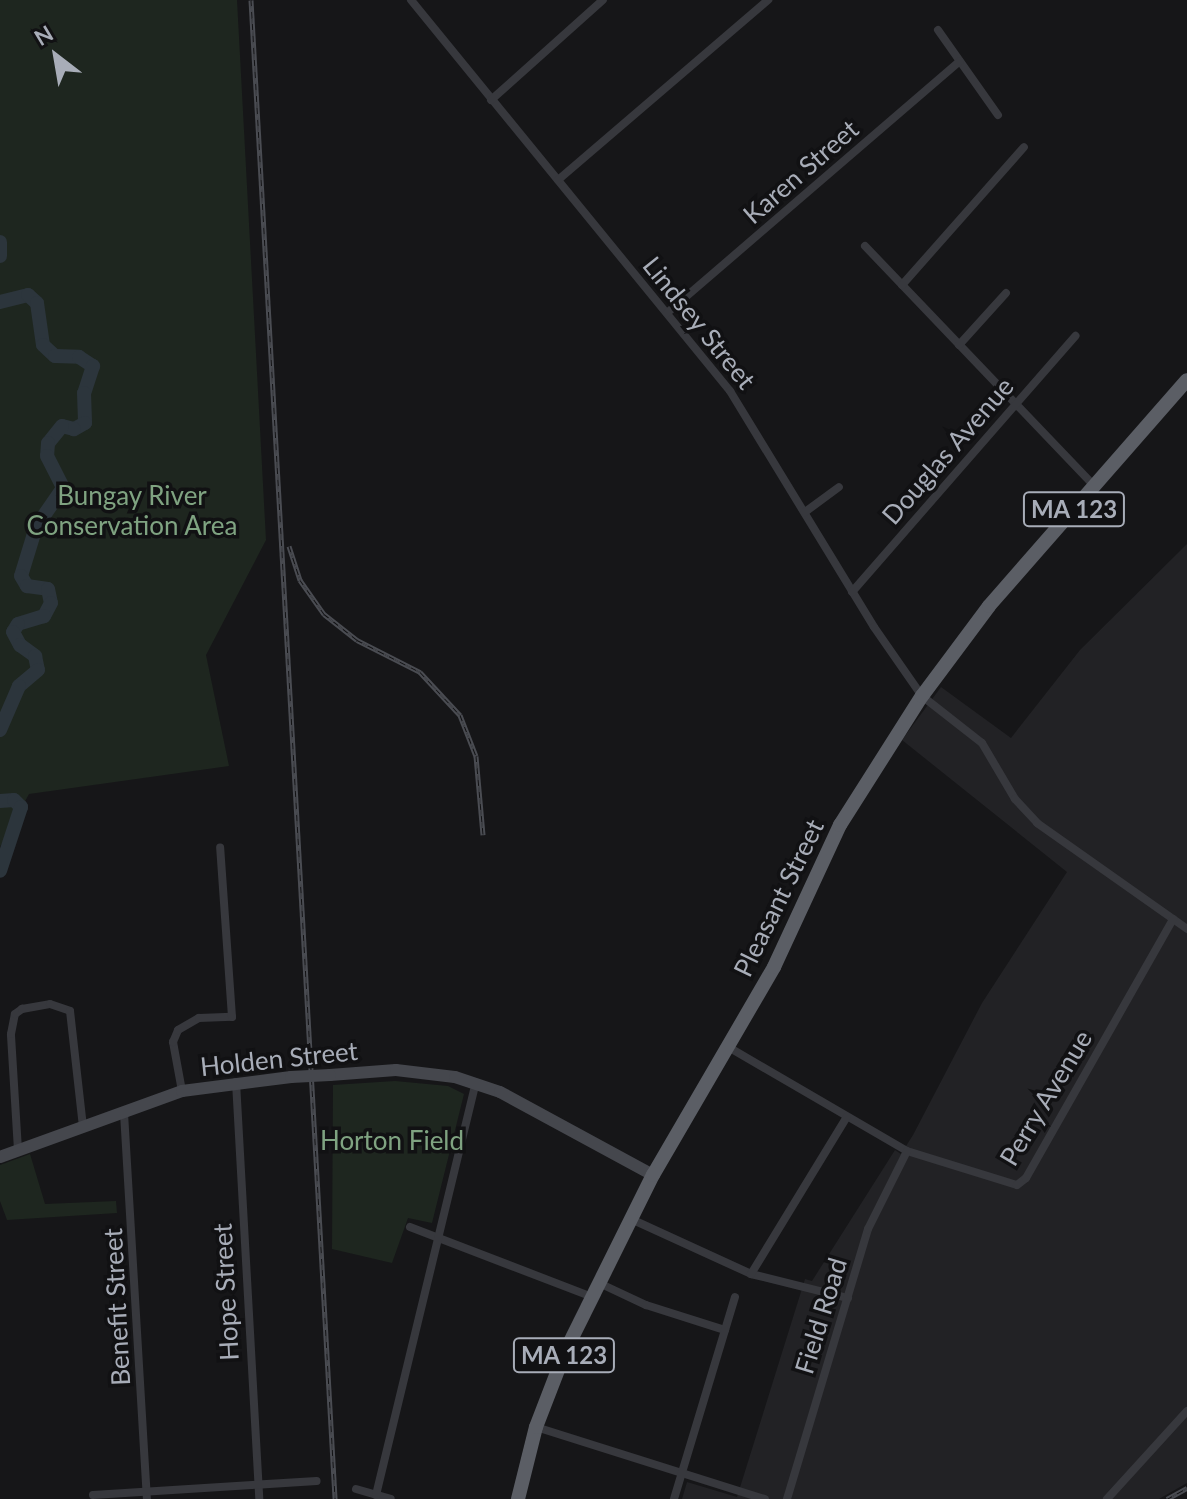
<!DOCTYPE html>
<html>
<head>
<meta charset="utf-8">
<style>
  body { margin:0 }
  #map { position:relative; width:1187px; height:1499px; overflow:hidden; background:#161618; font-family:Lato,sans-serif }
  div>[style] { position:absolute }
  [style*='--x'] { left:calc(var(--x)*1px); top:calc(var(--y)*1px); width:calc(var(--w)*1px); rotate:calc(var(--a)*1deg) }
  .built>* { inset:0; background:#222225 }
  .green>* { inset:0; background:#1e261f }
  .river>* { height:14px; margin:-7px; padding:0 7px; transform-origin:7px; border-radius:7px; background:#2c353c }
  .minor>* { height:8px; margin:-4px; padding:0 4px; transform-origin:4px; border-radius:4px; background:#37383d }
  .secondary>* { height:12px; margin:-6px; padding:0 6px; transform-origin:6px; border-radius:6px; background:#45474d }
  .trunk>* { height:14px; margin:-7px; padding:0 7px; transform-origin:7px; border-radius:7px; background:#5b5e65 }
  .rail>* { height:5px; margin-top:-2.5px; transform-origin:0; background:repeating-linear-gradient(90deg,#111113 0 6px,#4a4c52 0 12px); box-sizing:border-box; border-block:2px solid #4a4c52 }
  .secondary-bridge>* { height:12px; margin:-6px; padding:0 6px; transform-origin:6px; border-radius:6px; background:#45474d }
  span { translate:-50% -50%; white-space:nowrap; text-align:center; line-height:1.15; -webkit-text-stroke:7px #111113; paint-order:stroke }
  .shield-label span { padding:2px 6px; background:#111113; border:2px solid; border-radius:6px; -webkit-text-stroke-width:0 }
  .shield-label { font-size:24px; color:#a8adb8; font-weight:700 }
  .street-label { font-size:26px; color:#a8adb8 }
  .park-label { font-size:26px; color:#7fa381 }
  .north { position:absolute; left:16px; top:16px; width:80px; height:80px; -webkit-text-stroke:6px #111113; paint-order:stroke; rotate:329deg; font-size:22px; font-weight:700; line-height:32px; text-align:center; color:#a8adb8 }
  .north::after { content:''; display:block; margin:auto; width:28px; height:36px; background:#a8adb8; clip-path:polygon(50% 0,100% 100%,50% 72%,0 100%) }
</style>
</head>
<body>
<div id="map">
  <div class="built">
    <i style="clip-path:polygon(1187px 544px,1187px 1483px,1159px 1499px,682px 1499px,687px 1482px,737px 1497px,805px 1279px,812px 1281px,895px 1150px,901px 1154px,913px 1135px,982px 1003px,1067px 872px,902px 740px,941px 687px,1011px 738px,1080px 650px)"></i>
  </div>
  <div class="green">
    <i style="clip-path:polygon(0 0,237px 0,266px 540px,206px 655px,229px 766px,29px 794px,0 847px)"></i>
    <i style="clip-path:polygon(395px 1081px,448px 1086px,464px 1094px,432px 1223px,408px 1218px,392px 1263px,332px 1249px,333px 1085px)"></i>
    <i style="clip-path:polygon(30px 1154px,45px 1204px,116px 1201px,117px 1213px,7px 1220px,0 1201px,0 1165px)"></i>
  </div>
  <div class="river">
    <i style="--x:0;--y:242;--w:14;--a:90"></i>
    <i style="--x:0;--y:302;--w:29;--a:-14"></i>
    <i style="--x:28;--y:295;--w:12;--a:42"></i>
    <i style="--x:37;--y:303;--w:42;--a:81.9"></i>
    <i style="--x:43;--y:345;--w:16;--a:43"></i>
    <i style="--x:55;--y:356;--w:24;--a:2"></i>
    <i style="--x:79;--y:357;--w:17;--a:33"></i>
    <i style="--x:93;--y:366;--w:28;--a:108"></i>
    <i style="--x:84;--y:393;--w:30;--a:88"></i>
    <i style="--x:85;--y:423;--w:13;--a:151"></i>
    <i style="--x:74;--y:429;--w:12;--a:-166"></i>
    <i style="--x:62;--y:426;--w:22;--a:129"></i>
    <i style="--x:48;--y:443;--w:13;--a:94"></i>
    <i style="--x:47;--y:456;--w:36;--a:63"></i>
    <i style="--x:63;--y:488;--w:47;--a:124.7"></i>
    <i style="--x:36;--y:527;--w:51;--a:107"></i>
    <i style="--x:21;--y:576;--w:12;--a:59"></i>
    <i style="--x:27;--y:586;--w:21;--a:8"></i>
    <i style="--x:48;--y:589;--w:14;--a:78"></i>
    <i style="--x:51;--y:603;--w:15;--a:118"></i>
    <i style="--x:44;--y:616;--w:27;--a:163"></i>
    <i style="--x:18;--y:624;--w:9;--a:122"></i>
    <i style="--x:13;--y:632;--w:15;--a:62"></i>
    <i style="--x:20;--y:645;--w:19;--a:36"></i>
    <i style="--x:35;--y:656;--w:14;--a:78"></i>
    <i style="--x:38;--y:670;--w:25;--a:140"></i>
    <i style="--x:19;--y:686;--w:48;--a:113.4"></i>
    <i style="--x:0;--y:801;--w:14;--a:-4"></i>
    <i style="--x:14;--y:800;--w:10;--a:45"></i>
    <i style="--x:21;--y:807;--w:67;--a:108.2"></i>
  </div>
  <div class="minor">
    <i style="--x:411;--y:0;--w:505;--a:50.79"></i>
    <i style="--x:730;--y:391;--w:276;--a:58.6"></i>
    <i style="--x:874;--y:627;--w:84;--a:55.2"></i>
    <i style="--x:922;--y:696;--w:76;--a:38.1"></i>
    <i style="--x:982;--y:743;--w:65;--a:59.5"></i>
    <i style="--x:1015;--y:799;--w:33;--a:47"></i>
    <i style="--x:1037;--y:823;--w:184;--a:35.2"></i>
    <i style="--x:938;--y:30;--w:104;--a:54.8"></i>
    <i style="--x:491;--y:100;--w:150;--a:-41.8"></i>
    <i style="--x:558;--y:180;--w:277;--a:-40.6"></i>
    <i style="--x:865;--y:246;--w:332;--a:46.3"></i>
    <i style="--x:902;--y:285;--w:184;--a:-48.5"></i>
    <i style="--x:667;--y:313;--w:386;--a:-40.7"></i>
    <i style="--x:959;--y:345;--w:70;--a:-47.9"></i>
    <i style="--x:805;--y:512;--w:42;--a:-36.3"></i>
    <i style="--x:852;--y:592;--w:340;--a:-48.9"></i>
    <i style="--x:730;--y:1048;--w:205;--a:30.2"></i>
    <i style="--x:907;--y:1151;--w:115;--a:17.2"></i>
    <i style="--x:1017;--y:1185;--w:11;--a:-38"></i>
    <i style="--x:1026;--y:1178;--w:298;--a:-60.4"></i>
    <i style="--x:236;--y:1082;--w:418;--a:86.8"></i>
    <i style="--x:182;--y:1091;--w:50;--a:-100.4"></i>
    <i style="--x:173;--y:1042;--w:13;--a:-67"></i>
    <i style="--x:178;--y:1030;--w:24;--a:-30"></i>
    <i style="--x:199;--y:1018;--w:33;--a:-2"></i>
    <i style="--x:232;--y:1017;--w:170;--a:-94"></i>
    <i style="--x:124;--y:1113;--w:387;--a:86.6"></i>
    <i style="--x:18;--y:1150;--w:116;--a:-93.5"></i>
    <i style="--x:11;--y:1034;--w:20;--a:-79"></i>
    <i style="--x:15;--y:1014;--w:9;--a:-36"></i>
    <i style="--x:22;--y:1009;--w:28;--a:-10"></i>
    <i style="--x:50;--y:1004;--w:21;--a:19"></i>
    <i style="--x:70;--y:1011;--w:117;--a:83.6"></i>
    <i style="--x:631;--y:1219;--w:132;--a:24.6"></i>
    <i style="--x:751;--y:1274;--w:100;--a:13.9"></i>
    <i style="--x:410;--y:1227;--w:195;--a:21"></i>
    <i style="--x:751;--y:1274;--w:184;--a:-58.6"></i>
    <i style="--x:599;--y:1283;--w:52;--a:25.1"></i>
    <i style="--x:646;--y:1305;--w:83;--a:17.6"></i>
    <i style="--x:536;--y:1427;--w:240;--a:17.5"></i>
    <i style="--x:356;--y:1489;--w:36;--a:16"></i>
    <i style="--x:93;--y:1495;--w:224;--a:-3.6"></i>
    <i style="--x:376;--y:1495;--w:424;--a:-76.4"></i>
    <i style="--x:674;--y:1499;--w:211;--a:-73.2"></i>
    <i style="--x:787;--y:1499;--w:282;--a:-73.3"></i>
    <i style="--x:868;--y:1229;--w:87;--a:-63.4"></i>
    <i style="--x:1107;--y:1499;--w:119;--a:-47.7"></i>
  </div>
  <div class="secondary">
    <i style="--x:330;--y:1075;--w:66;--a:-4.3"></i>
    <i style="--x:396;--y:1070;--w:59;--a:6.8"></i>
    <i style="--x:455;--y:1077;--w:47;--a:18.4"></i>
    <i style="--x:500;--y:1092;--w:174;--a:28.5"></i>
    <i style="--x:0;--y:1157;--w:194;--a:-19.9"></i>
    <i style="--x:182;--y:1091;--w:110;--a:-7.3"></i>
  </div>
  <div class="trunk">
    <i style="--x:518;--y:1499;--w:74;--a:-76"></i>
    <i style="--x:536;--y:1427;--w:80;--a:-68.9"></i>
    <i style="--x:565;--y:1352;--w:198;--a:-63.6"></i>
    <i style="--x:653;--y:1175;--w:241;--a:-59.8"></i>
    <i style="--x:774;--y:967;--w:157;--a:-65.1"></i>
    <i style="--x:840;--y:825;--w:153;--a:-57.6"></i>
    <i style="--x:922;--y:696;--w:112;--a:-53.3"></i>
    <i style="--x:989;--y:606;--w:300;--a:-48.8"></i>
  </div>
  <div class="rail">
    <i style="--x:251;--y:0;--w:1501;--a:86.79"></i>
    <i style="--x:289;--y:546;--w:36;--a:72"></i>
    <i style="--x:300;--y:580;--w:42;--a:54.8"></i>
    <i style="--x:324;--y:614;--w:42;--a:38.2"></i>
    <i style="--x:357;--y:640;--w:71;--a:26.9"></i>
    <i style="--x:420;--y:672;--w:59;--a:47.1"></i>
    <i style="--x:460;--y:715;--w:44;--a:68.7"></i>
    <i style="--x:476;--y:756;--w:79;--a:84.9"></i>
    <i style="--x:1167;--y:1499;--w:23;--a:-29"></i>
  </div>
  <div class="secondary-bridge">
    <i style="--x:291;--y:1077;--w:39;--a:-3"></i>
  </div>
  <div class="shield-label">
    <span style="left:1074px;top:509px">MA 123</span>
    <span style="left:564px;top:1355px">MA 123</span>
  </div>
  <div class="street-label">
    <span style="left:801px;top:172px;rotate:-41deg">Karen Street</span>
    <span style="left:699px;top:323px;rotate:51deg">Lindsey Street</span>
    <span style="left:948px;top:451px;rotate:-49deg">Douglas Avenue</span>
    <span style="left:779px;top:898px;rotate:-64deg">Pleasant Street</span>
    <span style="left:279px;top:1059px;rotate:-6deg">Holden Street</span>
    <span style="left:1046px;top:1098px;rotate:-59deg">Perry Avenue</span>
    <span style="left:226px;top:1292px;rotate:-93deg">Hope Street</span>
    <span style="left:117px;top:1307px;rotate:-93deg">Benefit Street</span>
    <span style="left:821px;top:1316px;rotate:-73deg">Field Road</span>
  </div>
  <div class="park-label">
    <span style="left:132px;top:511px">Bungay River<br>Conservation Area</span>
    <span style="left:392px;top:1141px">Horton Field</span>
  </div>
  <div class="north">N</div>
</div>
</body>
</html>
